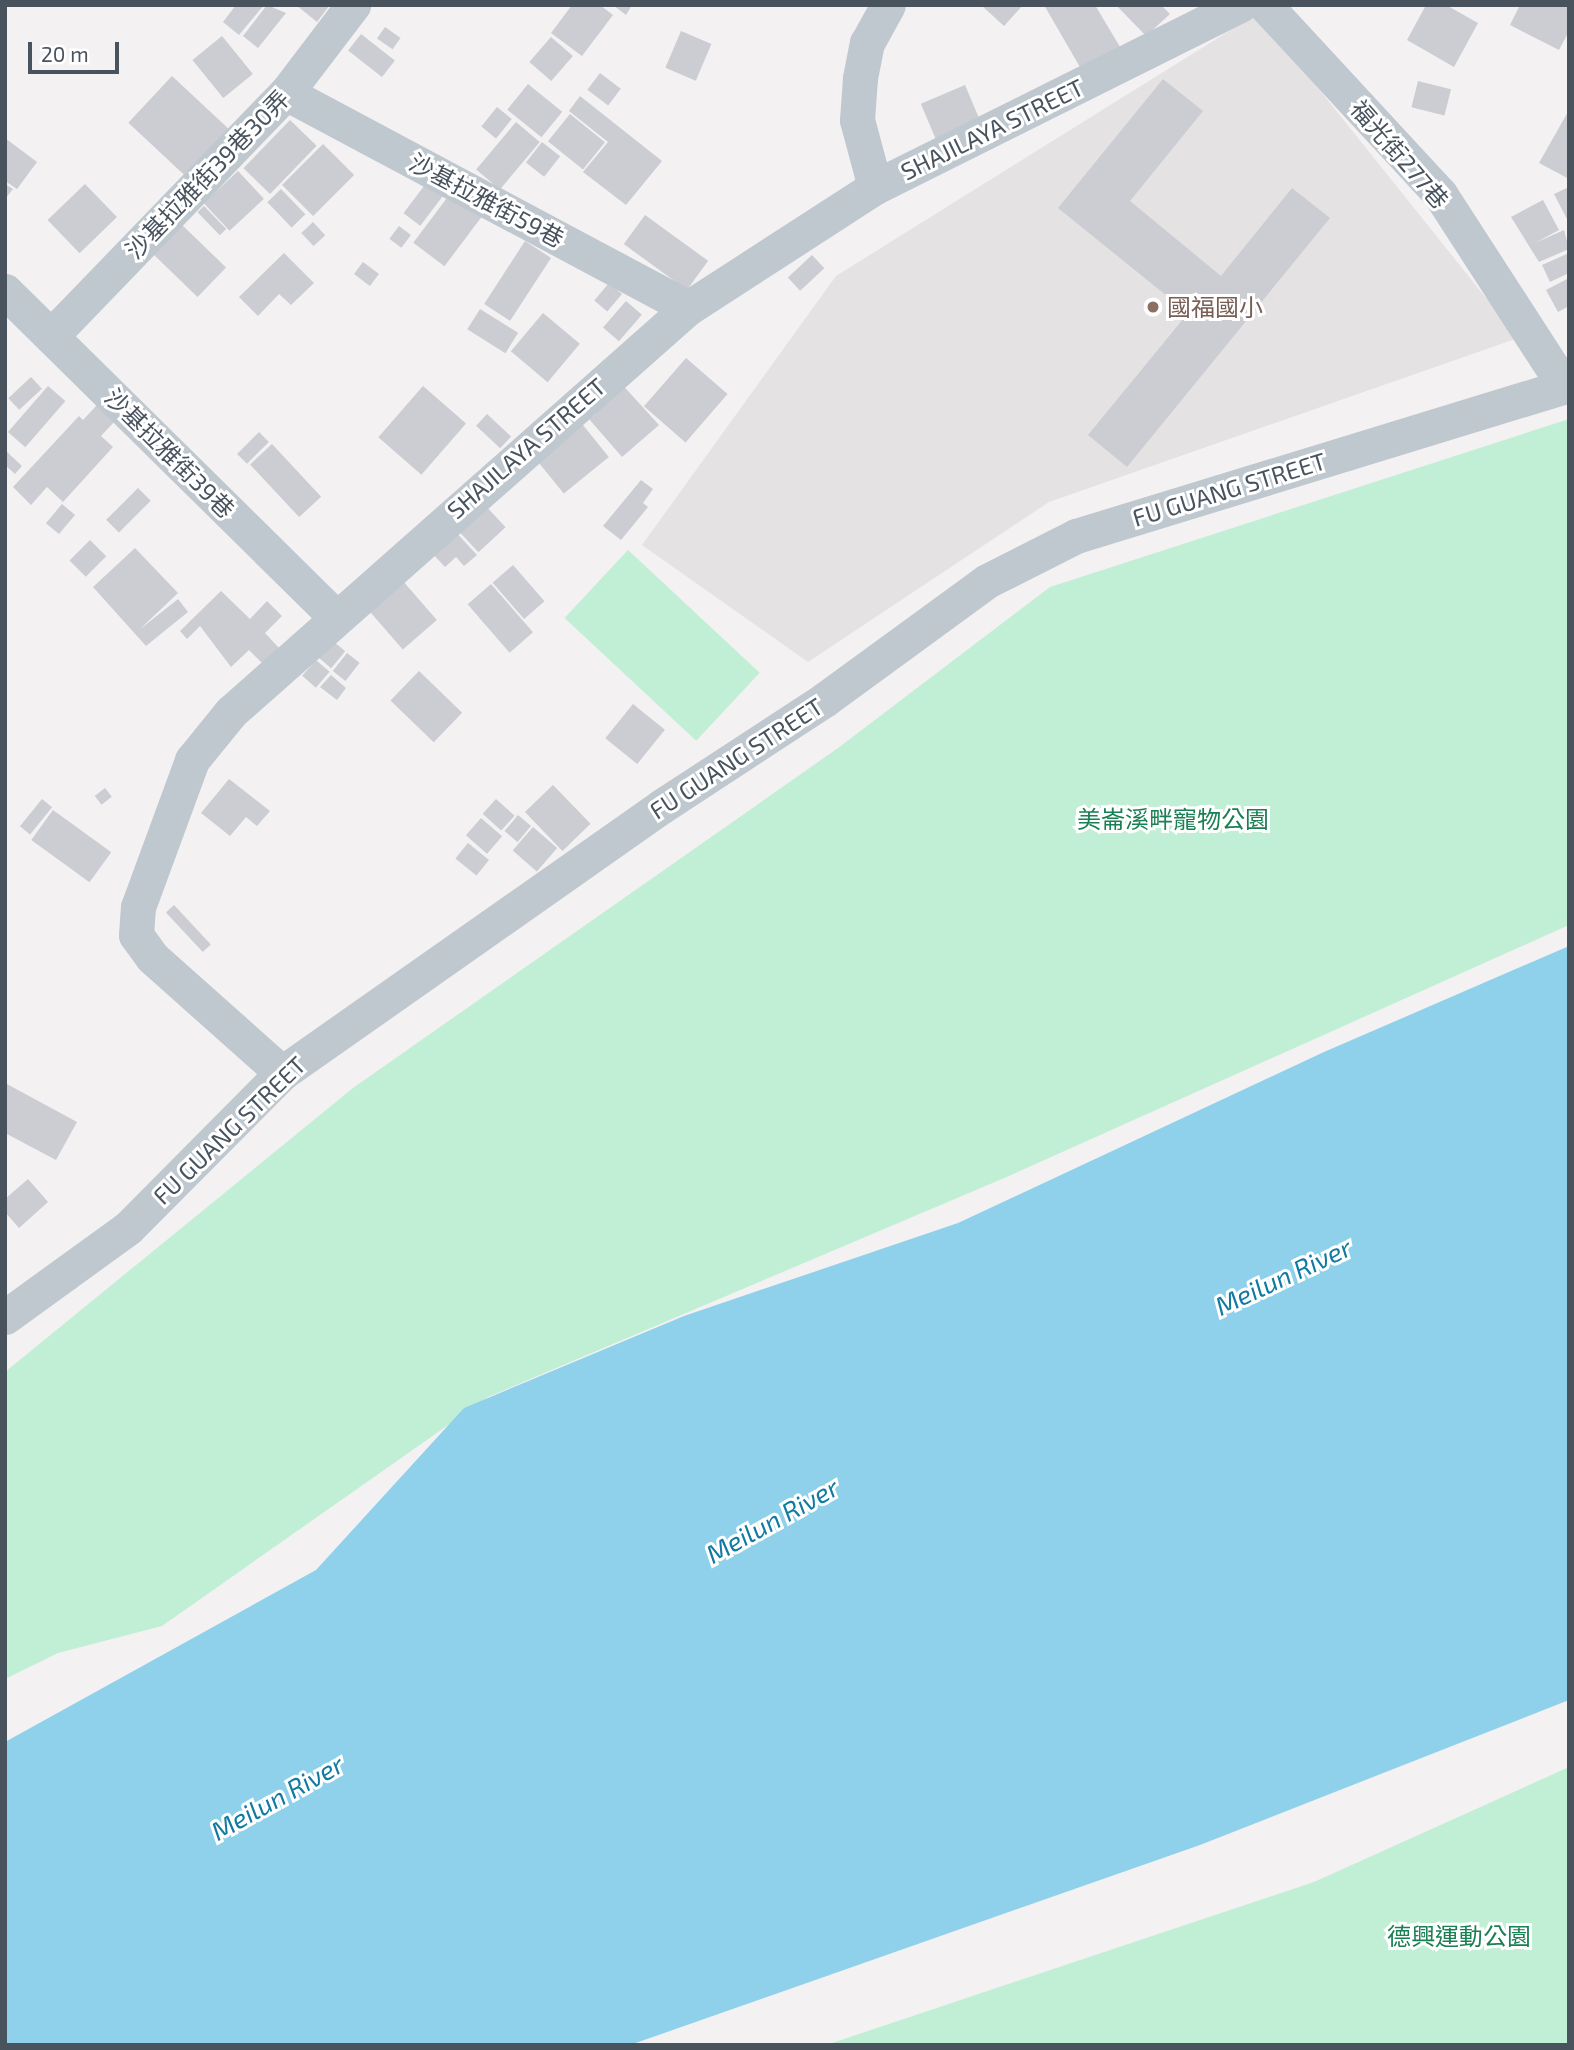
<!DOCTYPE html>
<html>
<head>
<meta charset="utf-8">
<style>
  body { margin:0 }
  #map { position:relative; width:1574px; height:2050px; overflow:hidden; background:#f3f1f1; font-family:"Exo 2","Noto Sans TC",sans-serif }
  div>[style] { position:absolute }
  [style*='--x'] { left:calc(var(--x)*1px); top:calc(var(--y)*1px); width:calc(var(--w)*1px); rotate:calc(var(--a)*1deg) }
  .education>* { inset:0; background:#e4e2e3 }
  .green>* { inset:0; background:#c1efd6; transform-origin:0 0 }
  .water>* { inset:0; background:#8fd1eb }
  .building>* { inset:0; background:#cbcdd3; transform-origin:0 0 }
  .minor>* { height:35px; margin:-17.5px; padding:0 17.5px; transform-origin:17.5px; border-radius:17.5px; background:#bfc7cf }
  .dots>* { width:19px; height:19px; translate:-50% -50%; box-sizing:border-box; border:4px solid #fff; border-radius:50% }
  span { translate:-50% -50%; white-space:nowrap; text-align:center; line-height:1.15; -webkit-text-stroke:6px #fff; paint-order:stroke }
  .street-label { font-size:24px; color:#49535e }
  .education-label { font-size:24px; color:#785e54 }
  .left { translate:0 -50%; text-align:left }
  .park-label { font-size:24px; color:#1a7f53 }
  .water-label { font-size:26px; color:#107aa2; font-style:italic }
  .frame { position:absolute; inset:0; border:7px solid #49535e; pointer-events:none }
  .scale { position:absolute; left:28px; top:42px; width:91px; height:32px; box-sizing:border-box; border:4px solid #49535e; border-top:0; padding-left:9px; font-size:21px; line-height:24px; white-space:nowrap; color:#49535e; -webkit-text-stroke:5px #fff; paint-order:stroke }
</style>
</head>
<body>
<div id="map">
  <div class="education">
    <i style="clip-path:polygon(1258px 13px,1518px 338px,1049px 502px,808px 662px,642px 545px,836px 276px)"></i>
  </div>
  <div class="green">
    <i style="clip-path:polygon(1569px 419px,1569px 925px,1009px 1176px,488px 1397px,162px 1626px,58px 1653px,5px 1679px,5px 1372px,353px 1088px,838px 748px,1050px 587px)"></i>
    <i style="left:628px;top:550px;width:180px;height:93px;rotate:43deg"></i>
    <i style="clip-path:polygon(1569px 1767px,1569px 2045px,826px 2045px,1314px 1882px)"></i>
  </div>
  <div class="water">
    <i style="clip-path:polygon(1569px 946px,1569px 1700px,1200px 1845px,630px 2045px,5px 2045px,5px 1742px,316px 1570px,464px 1408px,684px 1316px,958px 1223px,1324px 1052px)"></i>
  </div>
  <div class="building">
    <i style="clip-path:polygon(236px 5px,264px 5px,239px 35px,223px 22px)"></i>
    <i style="clip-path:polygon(267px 5px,286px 13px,258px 48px,243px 36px)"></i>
    <i style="clip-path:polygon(296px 5px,327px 5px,329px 6px,317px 22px)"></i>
    <i style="clip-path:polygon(572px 5px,600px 5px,613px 15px,582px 56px,551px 33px)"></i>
    <i style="clip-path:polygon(613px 5px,632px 5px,626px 15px)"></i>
    <i style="clip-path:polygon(981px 5px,1023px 5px,1004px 26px)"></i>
    <i style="clip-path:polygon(1044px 5px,1095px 5px,1123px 52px,1084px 74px)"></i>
    <i style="clip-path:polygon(1116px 5px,1161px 5px,1170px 14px,1146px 36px)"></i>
    <i style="clip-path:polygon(1426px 5px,1446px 5px,1478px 23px,1454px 67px,1407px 40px)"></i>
    <i style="clip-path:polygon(1520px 5px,1569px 5px,1569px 31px,1559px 50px,1510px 25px)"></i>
    <i style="left:385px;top:27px;width:19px;height:14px;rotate:35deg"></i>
    <i style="left:681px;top:31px;width:33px;height:40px;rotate:23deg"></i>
    <i style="left:361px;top:34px;width:43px;height:21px;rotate:38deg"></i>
    <i style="left:222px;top:36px;width:49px;height:38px;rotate:51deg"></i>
    <i style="left:551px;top:37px;width:29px;height:33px;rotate:41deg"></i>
    <i style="left:600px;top:73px;width:26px;height:21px;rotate:37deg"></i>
    <i style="left:172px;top:76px;width:78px;height:64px;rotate:43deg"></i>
    <i style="clip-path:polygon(1163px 79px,1203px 111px,1130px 201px,1221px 276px,1292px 188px,1330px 218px,1127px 467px,1088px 435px,1188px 313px,1058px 208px)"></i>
    <i style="left:1418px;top:81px;width:34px;height:27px;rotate:14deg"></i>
    <i style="left:528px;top:84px;width:44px;height:33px;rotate:39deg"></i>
    <i style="left:965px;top:85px;width:39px;height:48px;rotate:67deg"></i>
    <i style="clip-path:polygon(580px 96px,662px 161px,626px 205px,583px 172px,608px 142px,569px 111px)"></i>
    <i style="left:497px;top:107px;width:19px;height:25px;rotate:39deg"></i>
    <i style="clip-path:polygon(1569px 110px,1569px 179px,1539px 163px)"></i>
    <i style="left:570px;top:114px;width:45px;height:35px;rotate:39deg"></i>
    <i style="left:290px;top:120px;width:37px;height:67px;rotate:44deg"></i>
    <i style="left:516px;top:122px;width:31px;height:62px;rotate:40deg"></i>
    <i style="clip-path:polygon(5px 138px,37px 162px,17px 189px,5px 181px)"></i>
    <i style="left:542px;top:142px;width:23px;height:26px;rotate:38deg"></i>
    <i style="left:323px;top:144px;width:44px;height:58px;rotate:45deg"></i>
    <i style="left:238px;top:171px;width:38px;height:47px;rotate:47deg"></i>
    <i style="left:430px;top:178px;width:21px;height:44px;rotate:37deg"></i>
    <i style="clip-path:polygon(5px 184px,13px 189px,5px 199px)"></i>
    <i style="left:85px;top:184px;width:46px;height:52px;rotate:46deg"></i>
    <i style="clip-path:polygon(1569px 187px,1569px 223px,1554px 194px)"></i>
    <i style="left:281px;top:189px;width:35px;height:19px;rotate:46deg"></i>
    <i style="left:453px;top:190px;width:39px;height:66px;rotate:37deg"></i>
    <i style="clip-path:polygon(1543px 200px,1559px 230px,1535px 243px,1564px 230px,1569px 249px,1539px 262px,1511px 217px)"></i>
    <i style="left:204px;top:206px;width:32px;height:9px;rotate:46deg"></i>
    <i style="left:645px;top:215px;width:78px;height:36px;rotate:36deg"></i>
    <i style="left:313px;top:222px;width:18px;height:16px;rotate:47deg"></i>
    <i style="left:180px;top:223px;width:64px;height:41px;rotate:44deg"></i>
    <i style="left:399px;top:226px;width:15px;height:16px;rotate:37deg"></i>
    <i style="left:525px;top:241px;width:31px;height:75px;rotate:33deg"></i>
    <i style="clip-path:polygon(284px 253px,314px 283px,291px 305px,279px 294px,258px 316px,239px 297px)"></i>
    <i style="clip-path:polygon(1569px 253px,1569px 273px,1550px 282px,1542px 265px)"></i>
    <i style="left:812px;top:255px;width:18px;height:33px;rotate:47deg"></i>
    <i style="left:363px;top:262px;width:20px;height:15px;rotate:37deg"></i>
    <i style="clip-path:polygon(1569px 278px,1569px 306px,1558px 312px,1546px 290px)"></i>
    <i style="left:609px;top:283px;width:17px;height:23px;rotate:40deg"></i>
    <i style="left:626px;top:301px;width:21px;height:35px;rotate:41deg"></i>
    <i style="left:480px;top:309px;width:45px;height:24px;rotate:32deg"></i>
    <i style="left:543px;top:313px;width:48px;height:50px;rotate:40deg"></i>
    <i style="left:686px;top:358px;width:55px;height:64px;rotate:41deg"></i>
    <i style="left:31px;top:377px;width:16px;height:31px;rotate:47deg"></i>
    <i style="clip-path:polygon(618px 380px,659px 425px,622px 457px,589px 419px,596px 414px,589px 406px)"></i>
    <i style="left:48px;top:386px;width:23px;height:61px;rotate:41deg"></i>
    <i style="left:423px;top:386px;width:57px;height:68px;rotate:41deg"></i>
    <i style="clip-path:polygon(97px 405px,115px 421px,101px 436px,113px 447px,63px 502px,47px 487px,31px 505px,13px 487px,79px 416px,83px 420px)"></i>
    <i style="left:487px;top:414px;width:33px;height:16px;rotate:43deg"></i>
    <i style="left:578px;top:419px;width:49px;height:58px;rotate:51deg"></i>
    <i style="left:259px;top:432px;width:14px;height:31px;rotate:45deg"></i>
    <i style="left:272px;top:444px;width:72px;height:30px;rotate:47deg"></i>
    <i style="clip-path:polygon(5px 450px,22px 466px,15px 474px,5px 465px)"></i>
    <i style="clip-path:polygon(641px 480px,653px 489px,643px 503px,648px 507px,621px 540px,603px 526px)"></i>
    <i style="left:138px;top:488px;width:18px;height:45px;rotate:45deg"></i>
    <i style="left:483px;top:503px;width:33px;height:37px;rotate:47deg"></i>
    <i style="left:62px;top:504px;width:17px;height:25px;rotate:40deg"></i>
    <i style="clip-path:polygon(453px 529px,477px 555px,464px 566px,456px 557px,445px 567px,430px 551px)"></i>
    <i style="left:90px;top:540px;width:23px;height:29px;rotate:45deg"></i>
    <i style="clip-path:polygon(135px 548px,178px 593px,139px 630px,178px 599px,188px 612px,146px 646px,93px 587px)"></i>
    <i style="left:513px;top:565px;width:48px;height:27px;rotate:49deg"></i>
    <i style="left:402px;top:580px;width:53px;height:45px;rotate:49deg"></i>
    <i style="left:491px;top:584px;width:64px;height:31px;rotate:49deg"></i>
    <i style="clip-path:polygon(221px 591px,250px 619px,267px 601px,282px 616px,265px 633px,280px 649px,264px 665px,249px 650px,231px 667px,200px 626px,187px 639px,180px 631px)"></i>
    <i style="left:333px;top:641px;width:16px;height:22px;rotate:40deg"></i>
    <i style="left:347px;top:653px;width:16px;height:23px;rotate:38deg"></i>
    <i style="left:316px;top:660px;width:18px;height:21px;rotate:41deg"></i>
    <i style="left:419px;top:671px;width:60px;height:41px;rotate:44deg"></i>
    <i style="clip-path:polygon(331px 675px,346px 688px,337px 700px,320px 687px)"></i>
    <i style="left:633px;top:704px;width:41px;height:44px;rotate:39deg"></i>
    <i style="clip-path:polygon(229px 779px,270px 811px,257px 826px,246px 817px,230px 836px,201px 813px)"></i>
    <i style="left:553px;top:785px;width:54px;height:39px;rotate:46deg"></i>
    <i style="left:105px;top:788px;width:11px;height:13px;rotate:52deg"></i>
    <i style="left:42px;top:799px;width:13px;height:35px;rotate:39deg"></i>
    <i style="left:496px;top:799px;width:25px;height:20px;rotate:42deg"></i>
    <i style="left:53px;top:810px;width:72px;height:37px;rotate:36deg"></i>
    <i style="left:518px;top:815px;width:17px;height:21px;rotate:40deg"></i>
    <i style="left:481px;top:818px;width:28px;height:23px;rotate:41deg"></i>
    <i style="left:533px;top:827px;width:32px;height:31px;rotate:41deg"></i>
    <i style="left:468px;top:843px;width:27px;height:20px;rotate:39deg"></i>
    <i style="left:174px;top:905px;width:54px;height:11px;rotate:47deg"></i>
    <i style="clip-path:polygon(5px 1083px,77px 1122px,56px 1160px,5px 1133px)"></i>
    <i style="clip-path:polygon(28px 1179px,48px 1202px,19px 1228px,5px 1212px,5px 1199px)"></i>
  </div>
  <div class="minor">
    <i style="--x:1265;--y:5;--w:258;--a:47.2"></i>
    <i style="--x:1440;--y:194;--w:230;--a:57.1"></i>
    <i style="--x:286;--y:93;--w:456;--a:28.1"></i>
    <i style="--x:875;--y:187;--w:69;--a:-105"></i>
    <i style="--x:857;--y:120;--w:42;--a:-85.9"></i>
    <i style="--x:860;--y:78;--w:36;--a:-79"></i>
    <i style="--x:867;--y:43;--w:43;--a:-61.1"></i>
    <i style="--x:5;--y:291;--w:463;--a:44.6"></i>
    <i style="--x:51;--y:336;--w:338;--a:-46"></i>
    <i style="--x:286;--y:93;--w:111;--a:-52.7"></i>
    <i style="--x:282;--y:1073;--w:174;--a:-138.3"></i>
    <i style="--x:152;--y:957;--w:27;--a:-126"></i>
    <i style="--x:136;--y:935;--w:28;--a:-86"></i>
    <i style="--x:138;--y:907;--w:157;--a:-69.8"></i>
    <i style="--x:192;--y:760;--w:62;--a:-50.9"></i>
    <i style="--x:231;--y:712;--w:610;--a:-41.48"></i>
    <i style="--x:688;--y:308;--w:223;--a:-32.9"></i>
    <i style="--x:875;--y:187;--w:408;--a:-26.5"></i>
    <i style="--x:5;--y:1317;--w:152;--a:-35.9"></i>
    <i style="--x:128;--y:1228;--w:218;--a:-45.2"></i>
    <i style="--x:282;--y:1073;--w:464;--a:-35.1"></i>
    <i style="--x:662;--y:806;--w:194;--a:-33.2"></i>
    <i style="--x:824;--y:700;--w:202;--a:-36.1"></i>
    <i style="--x:987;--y:581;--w:100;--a:-26.8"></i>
    <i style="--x:1076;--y:536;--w:516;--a:-17.03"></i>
  </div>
  <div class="dots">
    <i style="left:1153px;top:307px;background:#8d6e63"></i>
  </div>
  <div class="street-label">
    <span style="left:992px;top:129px;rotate:-26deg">SHAJILAYA STREET</span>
    <span style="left:1400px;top:154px;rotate:49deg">福光街277巷</span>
    <span style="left:207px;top:174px;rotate:-46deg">沙基拉雅街39巷30弄</span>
    <span style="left:487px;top:200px;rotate:28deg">沙基拉雅街59巷</span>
    <span style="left:526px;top:448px;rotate:-41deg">SHAJILAYA STREET</span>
    <span style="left:170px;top:453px;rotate:45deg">沙基拉雅街39巷</span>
    <span style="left:1229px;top:489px;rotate:-17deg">FU GUANG STREET</span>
    <span style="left:736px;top:758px;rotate:-33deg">FU GUANG STREET</span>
    <span style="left:229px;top:1130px;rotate:-44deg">FU GUANG STREET</span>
  </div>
  <div class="education-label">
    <span class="left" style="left:1167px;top:307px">國福國小</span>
  </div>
  <div class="park-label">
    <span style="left:1173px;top:819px">美崙溪畔寵物公園</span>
    <span style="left:1459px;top:1936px">德興運動公園</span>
  </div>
  <div class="water-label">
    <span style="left:1283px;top:1276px;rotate:-25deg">Meilun River</span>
    <span style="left:772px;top:1520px;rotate:-29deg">Meilun River</span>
    <span style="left:277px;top:1797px;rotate:-29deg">Meilun River</span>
  </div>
  <div class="frame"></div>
  <div class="scale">20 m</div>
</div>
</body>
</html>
